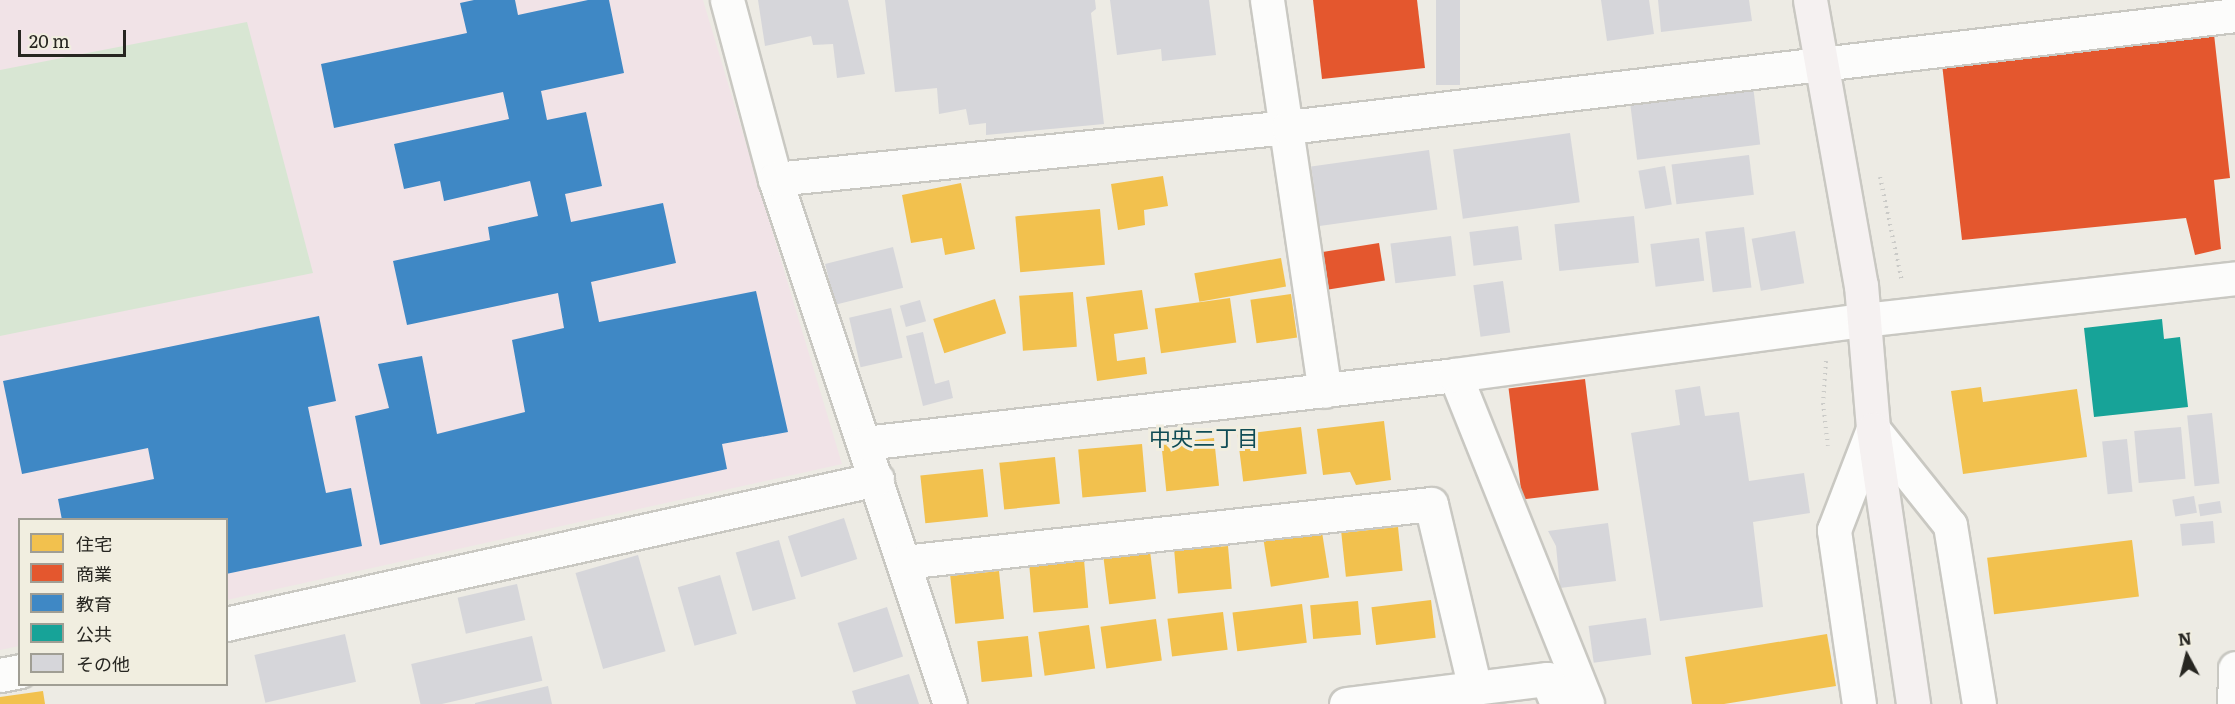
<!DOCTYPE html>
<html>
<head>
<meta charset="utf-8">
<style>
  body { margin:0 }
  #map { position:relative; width:2235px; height:704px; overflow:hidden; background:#edebe4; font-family:Literata,"Noto Sans JP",serif }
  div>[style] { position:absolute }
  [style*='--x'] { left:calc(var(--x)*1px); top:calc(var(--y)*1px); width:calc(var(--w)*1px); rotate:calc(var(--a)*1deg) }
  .education>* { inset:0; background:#f1e3e7 }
  .green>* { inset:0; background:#d8e6d3 }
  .homes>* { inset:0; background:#f2c14e; transform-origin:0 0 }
  .shops>* { inset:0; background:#e4572e; transform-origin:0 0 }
  .schools>* { inset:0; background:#3f88c5 }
  .public>* { inset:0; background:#17a398 }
  .building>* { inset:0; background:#d6d6da; transform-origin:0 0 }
  .path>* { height:4px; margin-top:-2px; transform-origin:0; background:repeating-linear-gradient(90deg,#cacac7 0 1.5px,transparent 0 6px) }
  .roads { filter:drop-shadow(2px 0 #c9c8c2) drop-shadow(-2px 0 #c9c8c2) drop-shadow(0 2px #c9c8c2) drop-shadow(0 -2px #c9c8c2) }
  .street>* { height:33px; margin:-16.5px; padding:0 16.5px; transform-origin:16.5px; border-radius:16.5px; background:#fcfcfb }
  .secondary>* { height:33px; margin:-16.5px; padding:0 16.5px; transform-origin:16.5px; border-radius:16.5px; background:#f5f1f1 }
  span { translate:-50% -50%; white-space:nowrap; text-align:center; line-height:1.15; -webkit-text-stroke:6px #f1eee0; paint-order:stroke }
  .neighbourhood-label { font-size:22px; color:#0f4c55 }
  .legend { position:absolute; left:18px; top:518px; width:210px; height:168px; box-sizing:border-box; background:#f1eee0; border:2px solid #a09e94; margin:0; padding:8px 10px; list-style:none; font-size:18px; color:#272621 }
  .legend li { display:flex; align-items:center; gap:12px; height:30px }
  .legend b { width:30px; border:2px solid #a09e94 }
  .north { position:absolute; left:2157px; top:626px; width:60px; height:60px; -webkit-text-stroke:4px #f1eee0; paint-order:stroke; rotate:353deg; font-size:16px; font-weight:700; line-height:24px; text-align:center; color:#272621 }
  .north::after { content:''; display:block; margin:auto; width:21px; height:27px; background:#272621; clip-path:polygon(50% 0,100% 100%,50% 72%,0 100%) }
  .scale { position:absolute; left:18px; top:30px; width:108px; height:27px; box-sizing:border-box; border:3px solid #272621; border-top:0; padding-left:8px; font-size:18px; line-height:21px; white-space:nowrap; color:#272621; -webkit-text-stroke:4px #f1eee0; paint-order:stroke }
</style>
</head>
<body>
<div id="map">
  <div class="education">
    <i style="clip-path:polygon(0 0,703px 0,842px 464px,227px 600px,226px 520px,20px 520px,19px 646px,0 650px)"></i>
  </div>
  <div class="green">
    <i style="clip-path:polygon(247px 22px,313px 273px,0 336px,0 70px)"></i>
  </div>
  <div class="homes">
    <i style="clip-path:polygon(1163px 176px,1168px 206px,1144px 210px,1145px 225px,1118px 230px,1111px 184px)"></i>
    <i style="clip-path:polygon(961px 183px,975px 249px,945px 255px,942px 238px,911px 243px,902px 195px)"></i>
    <i style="left:1100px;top:209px;width:56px;height:85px;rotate:85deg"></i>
    <i style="left:1281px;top:258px;width:29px;height:88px;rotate:80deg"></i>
    <i style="clip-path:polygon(1142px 290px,1148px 329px,1114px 334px,1117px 361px,1145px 357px,1147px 374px,1097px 381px,1086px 297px)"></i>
    <i style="left:1073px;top:292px;width:55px;height:54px;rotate:86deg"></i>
    <i style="left:1291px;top:294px;width:44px;height:41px;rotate:82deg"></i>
    <i style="left:1230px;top:298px;width:45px;height:76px;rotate:82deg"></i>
    <i style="left:995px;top:299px;width:36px;height:65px;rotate:72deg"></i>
    <i style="clip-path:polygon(1981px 387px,1983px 402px,2077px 389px,2087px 457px,1963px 474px,1951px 391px)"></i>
    <i style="clip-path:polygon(1384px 421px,1391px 480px,1356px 485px,1350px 472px,1323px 475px,1317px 429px)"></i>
    <i style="left:1301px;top:427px;width:47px;height:64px;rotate:83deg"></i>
    <i style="left:1214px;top:438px;width:48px;height:53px;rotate:84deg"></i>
    <i style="left:1142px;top:444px;width:48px;height:64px;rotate:85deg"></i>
    <i style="left:1055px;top:457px;width:47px;height:56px;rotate:84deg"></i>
    <i style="left:983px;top:469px;width:48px;height:63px;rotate:84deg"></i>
    <i style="left:1398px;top:527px;width:44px;height:57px;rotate:84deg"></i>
    <i style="left:1322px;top:532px;width:46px;height:59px;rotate:81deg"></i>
    <i style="left:2132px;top:540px;width:57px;height:146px;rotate:83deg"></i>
    <i style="left:1228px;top:546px;width:43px;height:54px;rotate:85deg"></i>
    <i style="left:1150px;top:551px;width:48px;height:47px;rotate:83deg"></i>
    <i style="left:1084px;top:560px;width:48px;height:55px;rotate:85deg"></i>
    <i style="left:999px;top:571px;width:48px;height:49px;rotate:84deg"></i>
    <i style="left:1431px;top:600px;width:38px;height:60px;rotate:83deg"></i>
    <i style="left:1358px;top:601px;width:34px;height:48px;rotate:85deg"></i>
    <i style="left:1302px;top:604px;width:39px;height:70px;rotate:83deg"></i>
    <i style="left:1223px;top:612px;width:38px;height:56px;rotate:83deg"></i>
    <i style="left:1156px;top:619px;width:42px;height:56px;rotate:82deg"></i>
    <i style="left:1089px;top:625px;width:44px;height:51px;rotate:82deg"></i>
    <i style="clip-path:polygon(1827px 634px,1836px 686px,1724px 704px,1692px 704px,1685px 657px)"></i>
    <i style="left:1028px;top:636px;width:41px;height:51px;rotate:84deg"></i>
    <i style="clip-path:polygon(43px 691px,45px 704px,0 704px,0 697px)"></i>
  </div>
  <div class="shops">
    <i style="clip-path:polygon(1313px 0,1417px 0,1425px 68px,1322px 79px)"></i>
    <i style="clip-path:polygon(2214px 34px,2230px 178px,2214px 180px,2221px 249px,2195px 255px,2186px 218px,1962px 240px,1942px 64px)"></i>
    <i style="left:1379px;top:243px;width:38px;height:65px;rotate:81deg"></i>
    <i style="left:1585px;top:379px;width:112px;height:77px;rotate:83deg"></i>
  </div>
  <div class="schools">
    <i style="clip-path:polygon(474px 0,515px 0,518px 15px,588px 0,609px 0,624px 73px,541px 91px,547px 120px,586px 112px,602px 186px,565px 194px,571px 222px,663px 203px,676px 263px,591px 282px,599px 322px,756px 291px,788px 432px,722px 444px,727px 469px,380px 545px,355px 416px,389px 408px,378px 364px,422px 356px,437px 434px,525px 412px,512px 340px,564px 328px,558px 293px,407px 325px,393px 261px,490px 240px,488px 227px,538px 216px,530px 181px,444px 201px,440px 181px,404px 189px,394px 144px,509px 119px,503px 92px,334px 128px,321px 64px,467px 33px,460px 3px)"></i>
    <i style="clip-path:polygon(319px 316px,336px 401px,308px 407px,326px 493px,351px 488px,362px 546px,226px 574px,226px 520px,62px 520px,58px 499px,154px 479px,148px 448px,22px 474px,3px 381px)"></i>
  </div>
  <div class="public">
    <i style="clip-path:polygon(2162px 319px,2164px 339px,2180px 337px,2188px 407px,2094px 417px,2084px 328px)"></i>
  </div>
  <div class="building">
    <i style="clip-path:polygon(758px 0,848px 0,865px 74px,837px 78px,833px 44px,813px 45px,811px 36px,765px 46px)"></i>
    <i style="clip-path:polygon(885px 0,1095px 0,1096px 9px,1091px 13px,1104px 124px,986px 135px,986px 123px,969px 125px,966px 109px,939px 114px,937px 88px,895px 92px)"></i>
    <i style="clip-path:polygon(1110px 0,1209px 0,1216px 55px,1162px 61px,1161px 49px,1117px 55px)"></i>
    <i style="left:1436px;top:0;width:24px;height:85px"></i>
    <i style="clip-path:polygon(1601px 0,1649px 0,1654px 34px,1607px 41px)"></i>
    <i style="clip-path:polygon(1658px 0,1749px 0,1752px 21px,1661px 32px)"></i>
    <i style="left:1753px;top:86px;width:59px;height:124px;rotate:83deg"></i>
    <i style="left:1570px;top:133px;width:70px;height:118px;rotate:82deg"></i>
    <i style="left:1429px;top:150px;width:60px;height:119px;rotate:82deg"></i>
    <i style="left:1749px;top:155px;width:40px;height:78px;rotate:83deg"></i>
    <i style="left:1665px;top:166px;width:39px;height:27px;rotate:80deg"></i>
    <i style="left:1634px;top:216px;width:47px;height:80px;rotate:84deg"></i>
    <i style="left:1518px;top:226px;width:34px;height:49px;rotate:83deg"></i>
    <i style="left:1744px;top:227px;width:61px;height:39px;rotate:83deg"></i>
    <i style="left:1795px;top:231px;width:53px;height:44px;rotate:80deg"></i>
    <i style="left:1451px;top:236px;width:40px;height:61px;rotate:83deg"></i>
    <i style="left:1699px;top:238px;width:43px;height:49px;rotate:83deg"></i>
    <i style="left:893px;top:247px;width:42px;height:70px;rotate:76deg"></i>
    <i style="left:1503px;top:281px;width:52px;height:30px;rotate:82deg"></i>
    <i style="left:920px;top:300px;width:22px;height:21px;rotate:74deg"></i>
    <i style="left:891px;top:308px;width:51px;height:43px;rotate:77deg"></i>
    <i style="clip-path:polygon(923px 332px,935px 384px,949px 380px,953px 398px,923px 406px,906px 336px)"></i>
    <i style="clip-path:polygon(1700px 386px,1705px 416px,1739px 412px,1749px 481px,1804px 473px,1810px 513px,1753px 522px,1763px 607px,1660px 621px,1631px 433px,1680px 425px,1675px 390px)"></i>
    <i style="left:2212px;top:413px;width:71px;height:25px;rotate:84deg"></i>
    <i style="left:2181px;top:427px;width:52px;height:47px;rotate:85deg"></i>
    <i style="left:2127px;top:439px;width:53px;height:25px;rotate:84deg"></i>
    <i style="left:2194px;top:496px;width:17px;height:22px;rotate:80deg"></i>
    <i style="left:2220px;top:501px;width:12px;height:22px;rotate:81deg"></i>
    <i style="left:844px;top:518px;width:43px;height:59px;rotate:72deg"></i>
    <i style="left:2213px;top:521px;width:22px;height:33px;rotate:85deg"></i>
    <i style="clip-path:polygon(1608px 523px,1616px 581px,1560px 588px,1556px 546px,1548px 531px)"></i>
    <i style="left:779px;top:540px;width:61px;height:45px;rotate:74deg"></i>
    <i style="left:638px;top:555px;width:100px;height:65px;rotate:74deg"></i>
    <i style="left:720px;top:575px;width:61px;height:44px;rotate:74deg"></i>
    <i style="left:517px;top:584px;width:37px;height:61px;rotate:77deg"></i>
    <i style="left:887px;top:607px;width:52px;height:52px;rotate:72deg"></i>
    <i style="left:1646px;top:618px;width:37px;height:58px;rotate:82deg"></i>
    <i style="left:345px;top:634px;width:49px;height:93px;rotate:77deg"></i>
    <i style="left:532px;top:636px;width:46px;height:124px;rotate:77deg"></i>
    <i style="clip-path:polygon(909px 674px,919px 704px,856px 704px,852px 691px)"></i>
    <i style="clip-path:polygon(548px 686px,552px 704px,475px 704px,475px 703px)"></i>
  </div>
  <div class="path">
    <i style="--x:1880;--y:177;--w:106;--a:78.1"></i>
    <i style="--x:1826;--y:361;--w:42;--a:94.1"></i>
    <i style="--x:1823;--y:403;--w:43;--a:83.4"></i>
  </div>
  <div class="roads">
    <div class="street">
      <i style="--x:727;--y:0;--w:185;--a:75"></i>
      <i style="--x:775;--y:179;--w:553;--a:71.57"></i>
      <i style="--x:1267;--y:0;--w:395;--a:81.6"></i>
      <i style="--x:775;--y:179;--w:516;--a:-5.79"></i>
      <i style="--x:1288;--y:127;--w:954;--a:-6.74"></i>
      <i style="--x:1455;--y:375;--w:354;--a:68.1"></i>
      <i style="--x:865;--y:443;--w:594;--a:-6.57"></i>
      <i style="--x:1455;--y:375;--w:412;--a:-7.7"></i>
      <i style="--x:1863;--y:320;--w:374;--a:-6.4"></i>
      <i style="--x:904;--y:562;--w:530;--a:-6.28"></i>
      <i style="--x:1431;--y:504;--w:189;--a:76.6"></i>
      <i style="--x:226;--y:624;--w:667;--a:-12.56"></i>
      <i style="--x:0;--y:675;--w:20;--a:-11"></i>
      <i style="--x:1346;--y:704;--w:203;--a:-7.1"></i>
      <i style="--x:1547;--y:679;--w:27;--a:68"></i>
      <i style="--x:1859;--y:704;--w:176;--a:-98.2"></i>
      <i style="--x:1834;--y:530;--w:108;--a:-68.9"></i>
      <i style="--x:1873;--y:429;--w:123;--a:51.3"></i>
      <i style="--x:1950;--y:525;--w:181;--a:80.8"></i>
      <i style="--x:2234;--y:704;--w:36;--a:-88"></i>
    </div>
    <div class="secondary">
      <i style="--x:1810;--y:0;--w:290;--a:79.9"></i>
      <i style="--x:1861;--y:285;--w:144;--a:85.2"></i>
      <i style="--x:1873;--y:429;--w:278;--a:81.7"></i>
    </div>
  </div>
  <div class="neighbourhood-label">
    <span style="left:1204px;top:437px">中央二丁目</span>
  </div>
  <ul class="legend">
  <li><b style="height:16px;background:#f2c14e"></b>住宅</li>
  <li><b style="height:16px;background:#e4572e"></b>商業</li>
  <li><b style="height:16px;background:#3f88c5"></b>教育</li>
  <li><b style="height:16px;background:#17a398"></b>公共</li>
  <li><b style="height:16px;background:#d6d6da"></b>その他</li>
  </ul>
  <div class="north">N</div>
  <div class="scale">20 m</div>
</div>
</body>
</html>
